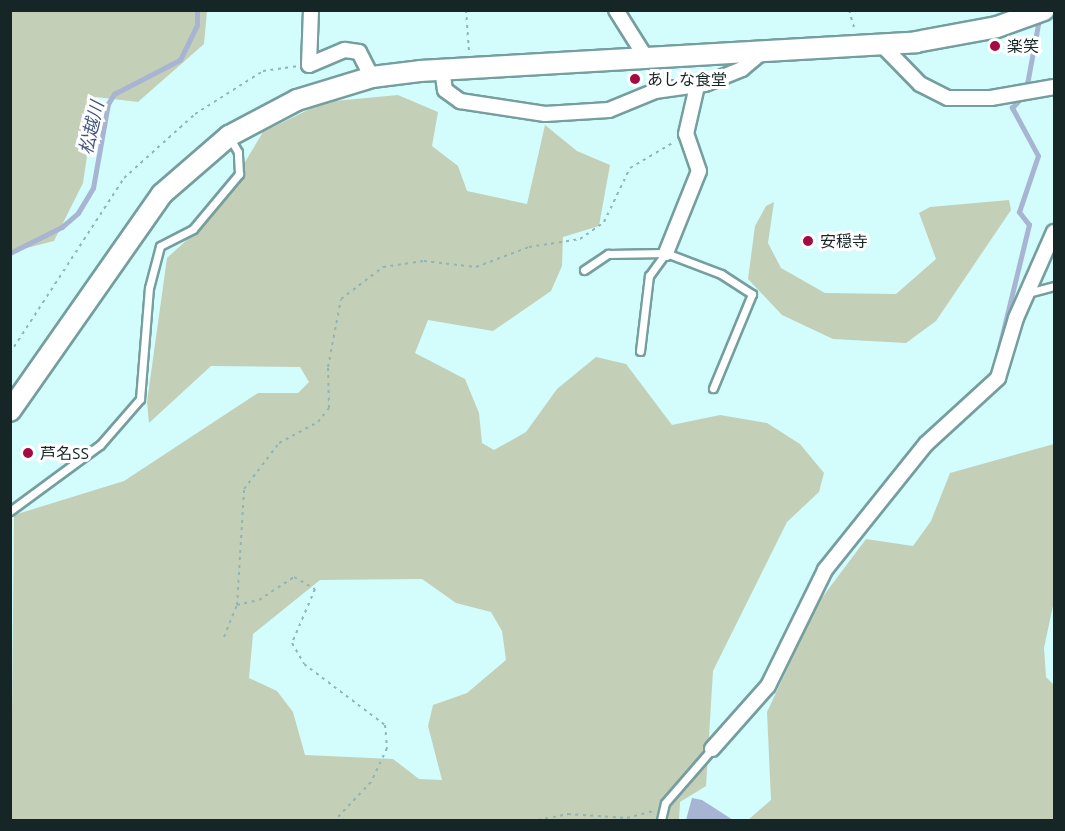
<!DOCTYPE html>
<html>
<head>
<meta charset="utf-8">
<style>
  body { margin:0 }
  #map { position:relative; width:1065px; height:831px; overflow:hidden; background:#d2fdfc; font-family:"PT Sans","Noto Sans JP",sans-serif }
  div>[style] { position:absolute }
  [style*='--x'] { left:calc(var(--x)*1px); top:calc(var(--y)*1px); width:calc(var(--w)*1px); rotate:calc(var(--a)*1deg) }
  .green>* { inset:0; background:#c4cfb8 }
  .water>* { inset:0; background:#a7b5d2 }
  .stream>* { height:4.5px; margin:-2.25px; padding:0 2.25px; transform-origin:2.25px; border-radius:2.25px; background:#a7b5d2 }
  .path>* { height:2px; margin-top:-1px; transform-origin:0; background:repeating-linear-gradient(90deg,#92b4b4 0 3px,transparent 0 7.5px) }
  .roads { filter:drop-shadow(2px 0 #769e9e) drop-shadow(-2px 0 #769e9e) drop-shadow(0 2px #769e9e) drop-shadow(0 -2px #769e9e) }
  .lane>* { height:7px; margin:-3.5px; padding:0 3.5px; transform-origin:3.5px; border-radius:3.5px; background:#fff }
  .street>* { height:14px; margin:-7px; padding:0 7px; transform-origin:7px; border-radius:7px; background:#fff }
  .secondary>* { height:20px; margin:-10px; padding:0 10px; transform-origin:10px; border-radius:10px; background:#fff }
  .dots>* { width:16px; height:16px; translate:-50% -50%; box-sizing:border-box; border:3px solid #fff; border-radius:50% }
  span { translate:-50% -50%; white-space:nowrap; text-align:center; line-height:1.15; -webkit-text-stroke:6px #fff; paint-order:stroke }
  .poi-label { font-size:16px; color:#162626 }
  .left { translate:0 -50%; text-align:left }
  .water-label { font-size:18px; color:#425681; font-style:italic }
  .frame { position:absolute; inset:0; border:12px solid #162626; pointer-events:none }
</style>
</head>
<body>
<div id="map">
  <div class="green">
    <i style="clip-path:polygon(11px 10px,207px 11px,204px 44px,138px 102px,96px 97px,83px 183px,54px 241px,11px 252px)"></i>
    <i style="clip-path:polygon(evenodd,398px 95px,438px 112px,432px 146px,458px 166px,467px 191px,527px 204px,545px 125px,577px 151px,610px 165px,599px 226px,563px 237px,562px 266px,551px 291px,493px 331px,428px 320px,415px 353px,465px 379px,479px 413px,482px 443px,494px 450px,526px 432px,557px 389px,596px 357px,626px 364px,672px 425px,720px 415px,767px 423px,800px 444px,824px 473px,819px 492px,787px 522px,713px 671px,706px 786px,680px 802px,679px 820px,11px 820px,14px 515px,124px 481px,258px 393px,298px 393px,309px 382px,300px 367px,211px 366px,149px 423px,147px 402px,167px 258px,212px 217px,263px 132px,324px 102px,398px 95px,422px 579px,456px 603px,491px 612px,502px 631px,506px 660px,467px 693px,433px 705px,428px 726px,442px 780px,419px 779px,393px 759px,305px 755px,293px 712px,277px 691px,249px 678px,253px 634px,320px 580px,422px 579px)"></i>
    <i style="clip-path:polygon(1009px 200px,1011px 210px,936px 321px,906px 343px,833px 339px,782px 315px,748px 279px,755px 226px,766px 206px,774px 202px,768px 243px,781px 268px,825px 293px,896px 294px,936px 259px,919px 213px,930px 207px)"></i>
    <i style="clip-path:polygon(1054px 444px,1054px 601px,1044px 648px,1046px 677px,1054px 685px,1054px 820px,748px 820px,771px 800px,767px 712px,818px 603px,866px 539px,913px 546px,931px 521px,950px 473px)"></i>
  </div>
  <div class="water">
    <i style="clip-path:polygon(692px 798px,702px 800px,733px 820px,686px 820px)"></i>
  </div>
  <div class="stream">
    <i style="--x:1026;--y:90;--w:72;--a:-79.6"></i>
    <i style="--x:10;--y:253;--w:58;--a:-26.6"></i>
    <i style="--x:62;--y:227;--w:21;--a:-41"></i>
    <i style="--x:78;--y:213;--w:29;--a:-59"></i>
    <i style="--x:93;--y:188;--w:85;--a:-79.9"></i>
    <i style="--x:108;--y:104;--w:12;--a:-59"></i>
    <i style="--x:114;--y:94;--w:74;--a:-27.3"></i>
    <i style="--x:180;--y:60;--w:39;--a:-64"></i>
    <i style="--x:197;--y:25;--w:15;--a:-90"></i>
    <i style="--x:997;--y:356;--w:135;--a:-76.3"></i>
    <i style="--x:1029;--y:225;--w:16;--a:-128"></i>
    <i style="--x:1019;--y:212;--w:59;--a:-71.3"></i>
    <i style="--x:1038;--y:156;--w:55;--a:-118.4"></i>
    <i style="--x:1012;--y:108;--w:15;--a:-48"></i>
  </div>
  <div class="path">
    <i style="--x:466;--y:10;--w:42;--a:85.9"></i>
    <i style="--x:849;--y:10;--w:19;--a:74"></i>
    <i style="--x:10;--y:353;--w:209;--a:-56.9"></i>
    <i style="--x:124;--y:178;--w:96;--a:-42"></i>
    <i style="--x:195;--y:114;--w:80;--a:-32.3"></i>
    <i style="--x:263;--y:71;--w:34;--a:-8"></i>
    <i style="--x:237;--y:605;--w:23;--a:-13"></i>
    <i style="--x:259;--y:600;--w:42;--a:-33.3"></i>
    <i style="--x:294;--y:577;--w:24;--a:30"></i>
    <i style="--x:315;--y:589;--w:59;--a:113.1"></i>
    <i style="--x:292;--y:643;--w:24;--a:60"></i>
    <i style="--x:304;--y:664;--w:101;--a:37"></i>
    <i style="--x:385;--y:725;--w:23;--a:85"></i>
    <i style="--x:387;--y:748;--w:38;--a:115"></i>
    <i style="--x:371;--y:782;--w:52;--a:133.5"></i>
    <i style="--x:224;--y:637;--w:35;--a:-68"></i>
    <i style="--x:237;--y:605;--w:116;--a:-86.5"></i>
    <i style="--x:244;--y:489;--w:58;--a:-52.7"></i>
    <i style="--x:279;--y:443;--w:44;--a:-28.3"></i>
    <i style="--x:318;--y:422;--w:18;--a:-52"></i>
    <i style="--x:329;--y:408;--w:41;--a:-91.4"></i>
    <i style="--x:328;--y:367;--w:69;--a:-79.2"></i>
    <i style="--x:341;--y:299;--w:53;--a:-37.3"></i>
    <i style="--x:383;--y:267;--w:41;--a:-8.3"></i>
    <i style="--x:424;--y:261;--w:52;--a:6.6"></i>
    <i style="--x:476;--y:267;--w:57;--a:-20.7"></i>
    <i style="--x:529;--y:247;--w:52;--a:-8.9"></i>
    <i style="--x:580;--y:239;--w:29;--a:-35"></i>
    <i style="--x:604;--y:222;--w:60;--a:-64.3"></i>
    <i style="--x:630;--y:168;--w:51;--a:-30.6"></i>
    <i style="--x:538;--y:820;--w:31;--a:-11"></i>
    <i style="--x:568;--y:814;--w:59;--a:3.9"></i>
    <i style="--x:627;--y:818;--w:27;--a:-15"></i>
  </div>
  <div class="roads">
    <div class="lane">
      <i style="--x:584;--y:270;--w:29;--a:-34"></i>
      <i style="--x:608;--y:254;--w:58;--a:-1"></i>
      <i style="--x:666;--y:253;--w:59;--a:20.9"></i>
      <i style="--x:721;--y:274;--w:37;--a:33"></i>
      <i style="--x:752;--y:294;--w:102;--a:112.5"></i>
      <i style="--x:1028;--y:293;--w:27;--a:-15"></i>
      <i style="--x:640;--y:351;--w:76;--a:-83.2"></i>
      <i style="--x:649;--y:276;--w:29;--a:-54"></i>
      <i style="--x:10;--y:511;--w:112;--a:-36.3"></i>
      <i style="--x:100;--y:445;--w:61;--a:-49"></i>
      <i style="--x:140;--y:399;--w:111;--a:-85.4"></i>
      <i style="--x:149;--y:288;--w:43;--a:-75.3"></i>
      <i style="--x:160;--y:246;--w:37;--a:-27"></i>
      <i style="--x:193;--y:229;--w:72;--a:-50.1"></i>
      <i style="--x:239;--y:174;--w:22;--a:-93"></i>
      <i style="--x:238;--y:152;--w:16;--a:-120"></i>
      <i style="--x:661;--y:820;--w:17;--a:-77"></i>
      <i style="--x:665;--y:803;--w:72;--a:-49"></i>
    </div>
    <div class="street">
      <i style="--x:311;--y:10;--w:55;--a:92.1"></i>
      <i style="--x:309;--y:65;--w:39;--a:-23"></i>
      <i style="--x:345;--y:50;--w:14;--a:8"></i>
      <i style="--x:359;--y:52;--w:28;--a:63"></i>
      <i style="--x:616;--y:10;--w:54;--a:57.8"></i>
      <i style="--x:881;--y:44;--w:56;--a:45.7"></i>
      <i style="--x:920;--y:84;--w:31;--a:27"></i>
      <i style="--x:948;--y:98;--w:43;--a:0"></i>
      <i style="--x:991;--y:98;--w:64;--a:-9.9"></i>
      <i style="--x:442;--y:69;--w:21;--a:82"></i>
      <i style="--x:445;--y:90;--w:19;--a:36"></i>
      <i style="--x:460;--y:101;--w:86;--a:8.7"></i>
      <i style="--x:545;--y:114;--w:64;--a:-3.6"></i>
      <i style="--x:609;--y:110;--w:50;--a:-22.4"></i>
      <i style="--x:655;--y:91;--w:50;--a:-8"></i>
      <i style="--x:705;--y:84;--w:40;--a:-22"></i>
      <i style="--x:742;--y:69;--w:30;--a:-40"></i>
      <i style="--x:666;--y:253;--w:88;--a:-68.1"></i>
      <i style="--x:699;--y:171;--w:39;--a:-109"></i>
      <i style="--x:686;--y:134;--w:49;--a:-77.1"></i>
      <i style="--x:712;--y:749;--w:84;--a:-48.4"></i>
      <i style="--x:768;--y:686;--w:129;--a:-63.8"></i>
      <i style="--x:825;--y:570;--w:161;--a:-51.3"></i>
      <i style="--x:926;--y:444;--w:98;--a:-42.5"></i>
      <i style="--x:998;--y:378;--w:63;--a:-73.3"></i>
      <i style="--x:1016;--y:318;--w:94;--a:-66.2"></i>
    </div>
    <div class="secondary">
      <i style="--x:10;--y:411;--w:265;--a:-55"></i>
      <i style="--x:162;--y:194;--w:89;--a:-40.9"></i>
      <i style="--x:229;--y:136;--w:77;--a:-27.9"></i>
      <i style="--x:297;--y:100;--w:78;--a:-17"></i>
      <i style="--x:372;--y:77;--w:48;--a:-7.1"></i>
      <i style="--x:420;--y:71;--w:497;--a:-3.3"></i>
      <i style="--x:916;--y:42;--w:82;--a:-10.5"></i>
      <i style="--x:997;--y:27;--w:50;--a:-19.9"></i>
    </div>
  </div>
  <div class="dots">
    <i style="left:995px;top:46px;background:#a40a44"></i>
    <i style="left:635px;top:79px;background:#a40a44"></i>
    <i style="left:808px;top:241px;background:#a40a44"></i>
    <i style="left:28px;top:453px;background:#a40a44"></i>
  </div>
  <div class="poi-label">
    <span class="left" style="left:1007px;top:46px">楽笑</span>
    <span class="left" style="left:647px;top:79px">あしな食堂</span>
    <span class="left" style="left:820px;top:241px">安穏寺</span>
    <span class="left" style="left:40px;top:453px">芦名SS</span>
  </div>
  <div class="water-label">
    <span style="left:92px;top:128px;rotate:-77deg">松越川</span>
  </div>
  <div class="frame"></div>
</div>
</body>
</html>
